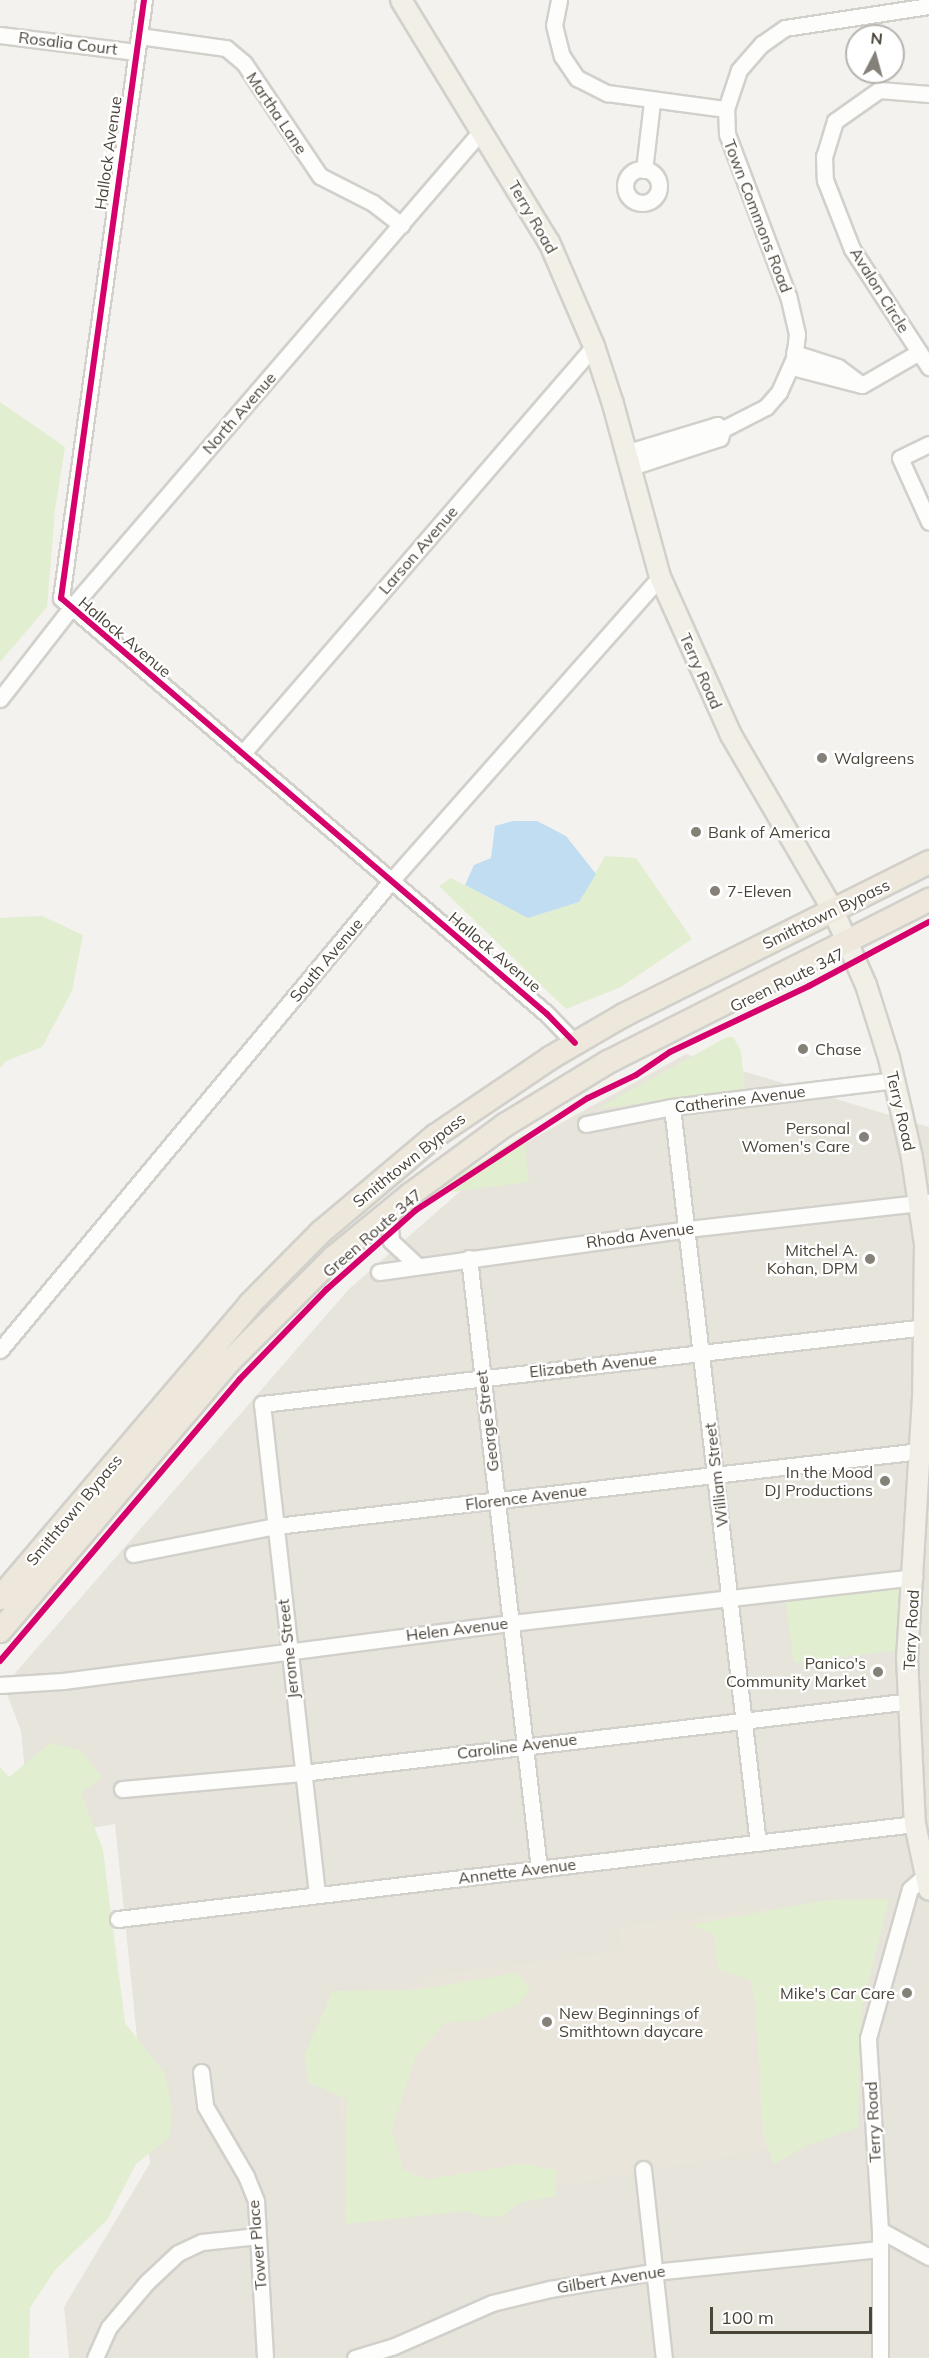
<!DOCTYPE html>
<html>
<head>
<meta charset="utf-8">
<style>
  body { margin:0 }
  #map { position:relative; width:929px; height:2358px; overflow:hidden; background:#f4f2ee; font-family:Mulish,sans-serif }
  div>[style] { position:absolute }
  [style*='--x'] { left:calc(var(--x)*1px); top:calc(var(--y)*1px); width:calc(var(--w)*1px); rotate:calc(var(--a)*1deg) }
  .residential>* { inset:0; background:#e7e4dc }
  .education>* { inset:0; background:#eae5da }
  .green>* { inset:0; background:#e1eecf }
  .water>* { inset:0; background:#c0ddf1 }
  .roads { filter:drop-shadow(2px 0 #d2d0cb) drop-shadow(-2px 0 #d2d0cb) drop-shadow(0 2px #d2d0cb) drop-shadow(0 -2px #d2d0cb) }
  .minor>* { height:15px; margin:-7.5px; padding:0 7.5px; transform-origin:7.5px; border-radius:7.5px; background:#fdfdfc }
  .minor>.ring { margin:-7.5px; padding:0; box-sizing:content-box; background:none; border:15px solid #fdfdfc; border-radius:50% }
  .major>* { height:20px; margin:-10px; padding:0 10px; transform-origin:10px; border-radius:10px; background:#f2efe6 }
  .highway>* { height:22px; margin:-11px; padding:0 11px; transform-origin:11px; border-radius:11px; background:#ede8db }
  .cycleway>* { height:6px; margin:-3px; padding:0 3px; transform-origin:3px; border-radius:3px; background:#d6006c }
  .dots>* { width:16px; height:16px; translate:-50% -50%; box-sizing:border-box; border:3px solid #fff; border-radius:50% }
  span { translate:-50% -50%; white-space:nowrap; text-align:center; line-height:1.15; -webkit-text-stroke:4.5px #fff; paint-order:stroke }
  .street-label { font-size:16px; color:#4b4439 }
  .poi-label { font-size:16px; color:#4b4439 }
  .left { translate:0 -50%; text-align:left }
  .right { translate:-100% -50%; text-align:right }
  .north { position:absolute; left:845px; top:24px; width:60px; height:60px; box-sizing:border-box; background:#fff; border:2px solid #b7b4b0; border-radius:50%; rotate:6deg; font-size:16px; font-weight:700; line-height:24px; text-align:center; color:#4b4439 }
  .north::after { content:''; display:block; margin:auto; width:21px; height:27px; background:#868178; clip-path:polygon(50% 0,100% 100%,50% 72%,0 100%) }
  .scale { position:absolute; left:710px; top:2307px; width:162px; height:27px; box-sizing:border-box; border:3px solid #4b4439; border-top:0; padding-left:8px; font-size:18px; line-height:21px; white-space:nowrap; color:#4b4439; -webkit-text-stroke:4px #fff; paint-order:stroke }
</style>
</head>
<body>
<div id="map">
  <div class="residential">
    <i style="clip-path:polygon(686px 1054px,929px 1127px,929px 2358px,69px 2358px,64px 2307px,150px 2163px,115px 1824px,31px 1838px,21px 1731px,4px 1686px,348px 1290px,498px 1158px)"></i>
  </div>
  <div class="education">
    <i style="clip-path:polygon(767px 1908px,775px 2148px,355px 2221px,334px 2063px,355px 2018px,429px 1976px,622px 1952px,619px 1927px)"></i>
  </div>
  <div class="green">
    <i style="clip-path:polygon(0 402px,65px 447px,55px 510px,47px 607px,0 662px)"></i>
    <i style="clip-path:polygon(605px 856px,636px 858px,692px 939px,621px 987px,566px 1009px,439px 886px,451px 878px,528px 918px,579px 902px)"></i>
    <i style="clip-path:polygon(42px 916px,83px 935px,72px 991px,42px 1047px,6px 1061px,0 1068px,0 918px)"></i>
    <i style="clip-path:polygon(727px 1037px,733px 1037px,741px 1051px,745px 1089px,597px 1109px)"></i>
    <i style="clip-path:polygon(523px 1135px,529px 1182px,436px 1194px,446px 1184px)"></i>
    <i style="clip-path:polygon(903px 1586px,899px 1650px,794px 1663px,785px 1598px)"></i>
    <i style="clip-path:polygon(50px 1743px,81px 1750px,102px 1778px,81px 1792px,103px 1850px,125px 2023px,165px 2074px,172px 2107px,170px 2137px,136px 2164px,107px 2220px,55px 2270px,30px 2308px,29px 2358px,0 2358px,0 1767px,9px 1777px)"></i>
    <i style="clip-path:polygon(889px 1899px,862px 2008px,858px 2127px,806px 2146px,774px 2164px,763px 2135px,755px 2002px,750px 1980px,718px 1970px,714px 1934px,690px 1925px,827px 1900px)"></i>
    <i style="clip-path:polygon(517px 1973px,530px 1989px,520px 2004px,475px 2021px,444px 2023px,416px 2056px,392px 2130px,403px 2170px,427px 2179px,522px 2164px,557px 2170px,555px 2196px,519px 2203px,503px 2216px,484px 2217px,466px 2211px,345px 2224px,347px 2099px,309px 2083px,304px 2055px,333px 1991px,416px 1990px)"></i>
  </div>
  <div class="water">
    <i style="clip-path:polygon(513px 821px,537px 821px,566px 836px,596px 874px,579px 902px,528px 918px,465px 885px,474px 865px,491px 858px,495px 826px)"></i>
  </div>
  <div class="roads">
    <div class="minor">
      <i style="--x:144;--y:0;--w:604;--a:97.9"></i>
      <i style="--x:61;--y:598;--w:640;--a:40.56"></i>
      <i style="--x:547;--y:1014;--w:40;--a:46"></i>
      <i style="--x:559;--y:0;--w:25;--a:101"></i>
      <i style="--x:554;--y:25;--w:32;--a:76"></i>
      <i style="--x:562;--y:56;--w:27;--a:56"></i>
      <i style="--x:577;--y:78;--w:34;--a:27"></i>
      <i style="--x:607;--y:93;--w:120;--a:7.7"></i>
      <i style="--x:0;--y:35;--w:137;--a:7.1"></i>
      <i style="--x:139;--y:36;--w:88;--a:7.9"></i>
      <i style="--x:226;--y:48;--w:23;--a:40"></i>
      <i style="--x:244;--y:63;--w:136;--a:56.1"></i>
      <i style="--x:320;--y:176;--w:59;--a:27"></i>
      <i style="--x:373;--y:203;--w:36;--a:38"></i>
      <i style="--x:929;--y:94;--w:50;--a:-175.4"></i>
      <i style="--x:879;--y:90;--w:54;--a:144.8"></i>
      <i style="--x:835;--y:121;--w:37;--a:107"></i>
      <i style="--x:824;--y:156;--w:24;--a:88"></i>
      <i style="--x:825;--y:180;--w:74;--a:68.6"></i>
      <i style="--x:852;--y:249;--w:141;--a:56.9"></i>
      <i class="ring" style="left:625px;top:169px;width:19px;height:19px"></i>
      <i style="--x:644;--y:170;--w:68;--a:-83.3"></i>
      <i style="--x:794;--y:353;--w:46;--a:17.7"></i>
      <i style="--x:838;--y:367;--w:30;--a:37"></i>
      <i style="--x:792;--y:367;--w:72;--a:14.4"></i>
      <i style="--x:862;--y:385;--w:66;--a:-30.1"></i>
      <i style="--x:929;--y:444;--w:32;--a:154"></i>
      <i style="--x:900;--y:458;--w:70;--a:65.6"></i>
      <i style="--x:625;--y:453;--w:96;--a:-16.9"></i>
      <i style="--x:717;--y:425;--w:7;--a:34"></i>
      <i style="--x:628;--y:468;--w:97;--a:-18.1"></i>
      <i style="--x:720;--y:438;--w:9;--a:-72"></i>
      <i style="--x:723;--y:429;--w:48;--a:-27.1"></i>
      <i style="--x:766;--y:407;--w:20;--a:-49"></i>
      <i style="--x:779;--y:392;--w:36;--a:-66"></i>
      <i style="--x:794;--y:359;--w:25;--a:-83"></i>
      <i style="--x:797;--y:334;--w:39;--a:-103"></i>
      <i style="--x:788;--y:296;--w:173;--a:-110.6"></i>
      <i style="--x:727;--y:134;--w:25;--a:-92"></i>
      <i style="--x:726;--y:109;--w:41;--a:-71.6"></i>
      <i style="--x:739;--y:70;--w:35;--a:-49"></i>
      <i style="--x:762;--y:44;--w:28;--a:-35"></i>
      <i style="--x:785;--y:28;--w:146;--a:-8.7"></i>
      <i style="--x:0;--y:699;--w:114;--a:-52.1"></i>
      <i style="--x:70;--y:609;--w:630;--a:-49.31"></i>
      <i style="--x:242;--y:754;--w:539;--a:-49.21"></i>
      <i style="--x:672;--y:1107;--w:741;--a:83.34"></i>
      <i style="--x:586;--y:1124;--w:88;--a:-11.2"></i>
      <i style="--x:672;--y:1107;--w:225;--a:-6.9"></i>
      <i style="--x:389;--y:1212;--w:29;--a:86"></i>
      <i style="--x:391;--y:1241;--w:35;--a:43"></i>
      <i style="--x:469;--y:1258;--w:615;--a:83.46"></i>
      <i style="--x:379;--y:1272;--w:311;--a:-7.9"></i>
      <i style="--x:687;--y:1229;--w:244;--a:-6.4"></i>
      <i style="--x:0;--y:1350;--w:611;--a:-50.18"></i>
      <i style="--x:391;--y:881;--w:406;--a:-48.5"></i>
      <i style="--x:133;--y:1554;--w:146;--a:-11.1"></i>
      <i style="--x:276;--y:1526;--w:648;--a:-6.64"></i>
      <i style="--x:0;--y:1685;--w:63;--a:-3.6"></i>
      <i style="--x:63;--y:1681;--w:452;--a:-7.4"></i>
      <i style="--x:511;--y:1623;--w:406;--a:-6.5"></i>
      <i style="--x:122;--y:1789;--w:181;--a:-5.1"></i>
      <i style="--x:302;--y:1773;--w:613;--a:-6.74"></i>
      <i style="--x:317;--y:1894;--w:493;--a:-96.4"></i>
      <i style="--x:262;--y:1404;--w:667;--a:-6.62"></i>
      <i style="--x:118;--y:1919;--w:803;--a:-6.8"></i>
      <i style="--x:201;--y:2072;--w:34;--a:83"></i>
      <i style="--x:205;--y:2106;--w:81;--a:59.6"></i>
      <i style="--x:246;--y:2176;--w:27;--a:68"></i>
      <i style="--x:256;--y:2201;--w:157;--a:86.7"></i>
      <i style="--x:643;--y:2169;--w:190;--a:83.7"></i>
      <i style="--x:880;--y:2230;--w:56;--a:28.9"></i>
      <i style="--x:95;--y:2358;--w:34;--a:-66"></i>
      <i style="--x:109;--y:2327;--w:59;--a:-49.8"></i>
      <i style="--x:147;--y:2282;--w:42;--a:-43.1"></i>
      <i style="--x:178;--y:2253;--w:26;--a:-25"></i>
      <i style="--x:202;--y:2242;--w:56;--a:-6.1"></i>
      <i style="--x:355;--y:2358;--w:39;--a:-17"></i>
      <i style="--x:392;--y:2347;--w:109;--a:-23.7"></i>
      <i style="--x:492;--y:2303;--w:60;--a:-13.6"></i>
      <i style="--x:550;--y:2289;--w:104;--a:-9.4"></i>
      <i style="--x:653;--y:2272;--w:228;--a:-5.8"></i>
      <i style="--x:880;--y:2358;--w:128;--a:-90"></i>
      <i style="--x:880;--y:2230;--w:192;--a:-93.6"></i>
      <i style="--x:868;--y:2038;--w:155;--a:-74.3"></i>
      <i style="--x:910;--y:1889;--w:25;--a:-42"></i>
    </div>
    <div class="major">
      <i style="--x:401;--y:0;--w:284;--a:58.6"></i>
      <i style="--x:549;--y:242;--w:113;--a:66.6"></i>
      <i style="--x:594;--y:346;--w:61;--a:71.9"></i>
      <i style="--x:613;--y:404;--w:179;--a:74.8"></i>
      <i style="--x:660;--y:577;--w:173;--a:65.8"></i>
      <i style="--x:731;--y:735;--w:203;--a:59.8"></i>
      <i style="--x:833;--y:910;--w:82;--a:66.3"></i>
      <i style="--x:866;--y:985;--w:77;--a:72.5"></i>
      <i style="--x:889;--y:1058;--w:103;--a:77"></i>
      <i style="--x:912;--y:1158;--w:87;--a:81.4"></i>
      <i style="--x:925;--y:1244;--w:153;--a:90.7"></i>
      <i style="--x:923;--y:1397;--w:260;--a:93.5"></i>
      <i style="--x:907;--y:1657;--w:167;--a:87.3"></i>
      <i style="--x:915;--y:1824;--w:67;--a:78"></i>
    </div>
    <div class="highway">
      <i style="--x:0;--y:1598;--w:386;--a:-49.6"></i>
      <i style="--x:250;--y:1304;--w:101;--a:-45.4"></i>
      <i style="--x:321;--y:1232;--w:149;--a:-40.1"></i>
      <i style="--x:435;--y:1136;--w:139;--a:-34.1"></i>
      <i style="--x:550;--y:1058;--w:86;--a:-30.2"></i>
      <i style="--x:624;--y:1015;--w:341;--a:-26.6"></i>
      <i style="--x:0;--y:1631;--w:353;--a:-49.6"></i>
      <i style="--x:229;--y:1362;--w:148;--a:-45"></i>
      <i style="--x:334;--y:1257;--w:99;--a:-39.3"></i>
      <i style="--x:411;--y:1194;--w:117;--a:-36.3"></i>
      <i style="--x:505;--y:1125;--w:121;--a:-31.5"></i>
      <i style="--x:608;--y:1062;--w:360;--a:-26.8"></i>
    </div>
  </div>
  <div class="cycleway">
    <i style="--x:144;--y:0;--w:604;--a:97.9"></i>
    <i style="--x:61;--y:598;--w:640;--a:40.56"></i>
    <i style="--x:547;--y:1014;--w:40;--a:46"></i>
    <i style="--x:0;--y:1661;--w:370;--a:-49.6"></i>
    <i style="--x:240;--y:1379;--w:125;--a:-46"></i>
    <i style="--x:327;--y:1289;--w:119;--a:-41.6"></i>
    <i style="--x:416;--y:1210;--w:205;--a:-33.1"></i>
    <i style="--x:588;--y:1098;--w:53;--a:-25.6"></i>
    <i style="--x:636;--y:1075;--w:41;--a:-34.1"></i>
    <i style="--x:670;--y:1052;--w:154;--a:-25.4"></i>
    <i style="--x:809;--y:986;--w:136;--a:-28.1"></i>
  </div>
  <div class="dots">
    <i style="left:822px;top:758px;background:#868178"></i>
    <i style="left:696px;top:832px;background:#868178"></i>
    <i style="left:715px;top:891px;background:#868178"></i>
    <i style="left:803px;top:1049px;background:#868178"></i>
    <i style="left:864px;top:1137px;background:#868178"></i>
    <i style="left:870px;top:1259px;background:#868178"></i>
    <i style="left:885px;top:1481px;background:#868178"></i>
    <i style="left:878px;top:1672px;background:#868178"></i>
    <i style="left:907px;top:1993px;background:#868178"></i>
    <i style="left:547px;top:2022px;background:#868178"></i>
  </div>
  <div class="street-label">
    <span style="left:68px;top:43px;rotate:7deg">Rosalia Court</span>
    <span style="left:277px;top:113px;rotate:56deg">Martha Lane</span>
    <span style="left:108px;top:153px;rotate:-82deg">Hallock Avenue</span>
    <span style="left:758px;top:216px;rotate:69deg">Town Commons Road</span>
    <span style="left:533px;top:217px;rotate:60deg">Terry Road</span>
    <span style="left:880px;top:290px;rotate:58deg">Avalon Circle</span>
    <span style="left:239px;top:413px;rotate:-49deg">North Avenue</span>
    <span style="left:418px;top:550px;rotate:-49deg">Larson Avenue</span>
    <span style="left:125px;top:637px;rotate:40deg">Hallock Avenue</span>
    <span style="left:701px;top:671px;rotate:66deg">Terry Road</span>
    <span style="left:826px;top:914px;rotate:-26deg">Smithtown Bypass</span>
    <span style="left:495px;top:952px;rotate:40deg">Hallock Avenue</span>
    <span style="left:326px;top:960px;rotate:-50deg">South Avenue</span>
    <span style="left:787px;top:980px;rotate:-26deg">Green Route 347</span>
    <span style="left:740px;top:1099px;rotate:-7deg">Catherine Avenue</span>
    <span style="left:901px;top:1111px;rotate:77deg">Terry Road</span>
    <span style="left:409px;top:1160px;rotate:-39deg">Smithtown Bypass</span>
    <span style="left:372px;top:1233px;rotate:-41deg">Green Route 347</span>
    <span style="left:640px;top:1235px;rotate:-8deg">Rhoda Avenue</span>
    <span style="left:593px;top:1365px;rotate:-6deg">Elizabeth Avenue</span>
    <span style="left:487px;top:1421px;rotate:-97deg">George Street</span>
    <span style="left:716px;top:1475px;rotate:-97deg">William Street</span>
    <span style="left:526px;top:1497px;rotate:-7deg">Florence Avenue</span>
    <span style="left:74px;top:1510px;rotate:-50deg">Smithtown Bypass</span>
    <span style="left:457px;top:1629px;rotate:-7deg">Helen Avenue</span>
    <span style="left:911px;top:1630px;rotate:-87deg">Terry Road</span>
    <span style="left:288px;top:1649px;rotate:-96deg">Jerome Street</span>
    <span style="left:517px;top:1746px;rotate:-7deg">Caroline Avenue</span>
    <span style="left:517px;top:1871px;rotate:-7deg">Annette Avenue</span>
    <span style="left:873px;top:2122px;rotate:-93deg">Terry Road</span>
    <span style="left:257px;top:2245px;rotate:-95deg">Tower Place</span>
    <span style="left:611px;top:2279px;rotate:-9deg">Gilbert Avenue</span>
  </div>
  <div class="poi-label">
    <span class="left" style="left:834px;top:758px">Walgreens</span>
    <span class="left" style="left:708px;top:832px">Bank of America</span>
    <span class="left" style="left:727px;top:891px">7-Eleven</span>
    <span class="left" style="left:815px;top:1049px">Chase</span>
    <span class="right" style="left:850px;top:1137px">Personal<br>Women's Care</span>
    <span class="right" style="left:858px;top:1259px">Mitchel A.<br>Kohan, DPM</span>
    <span class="right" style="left:873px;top:1481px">In the Mood<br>DJ Productions</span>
    <span class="right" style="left:866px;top:1672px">Panico's<br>Community Market</span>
    <span class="right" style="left:895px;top:1993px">Mike's Car Care</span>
    <span class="left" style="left:559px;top:2022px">New Beginnings of<br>Smithtown daycare</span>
  </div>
  <div class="north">N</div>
  <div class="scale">100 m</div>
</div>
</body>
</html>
